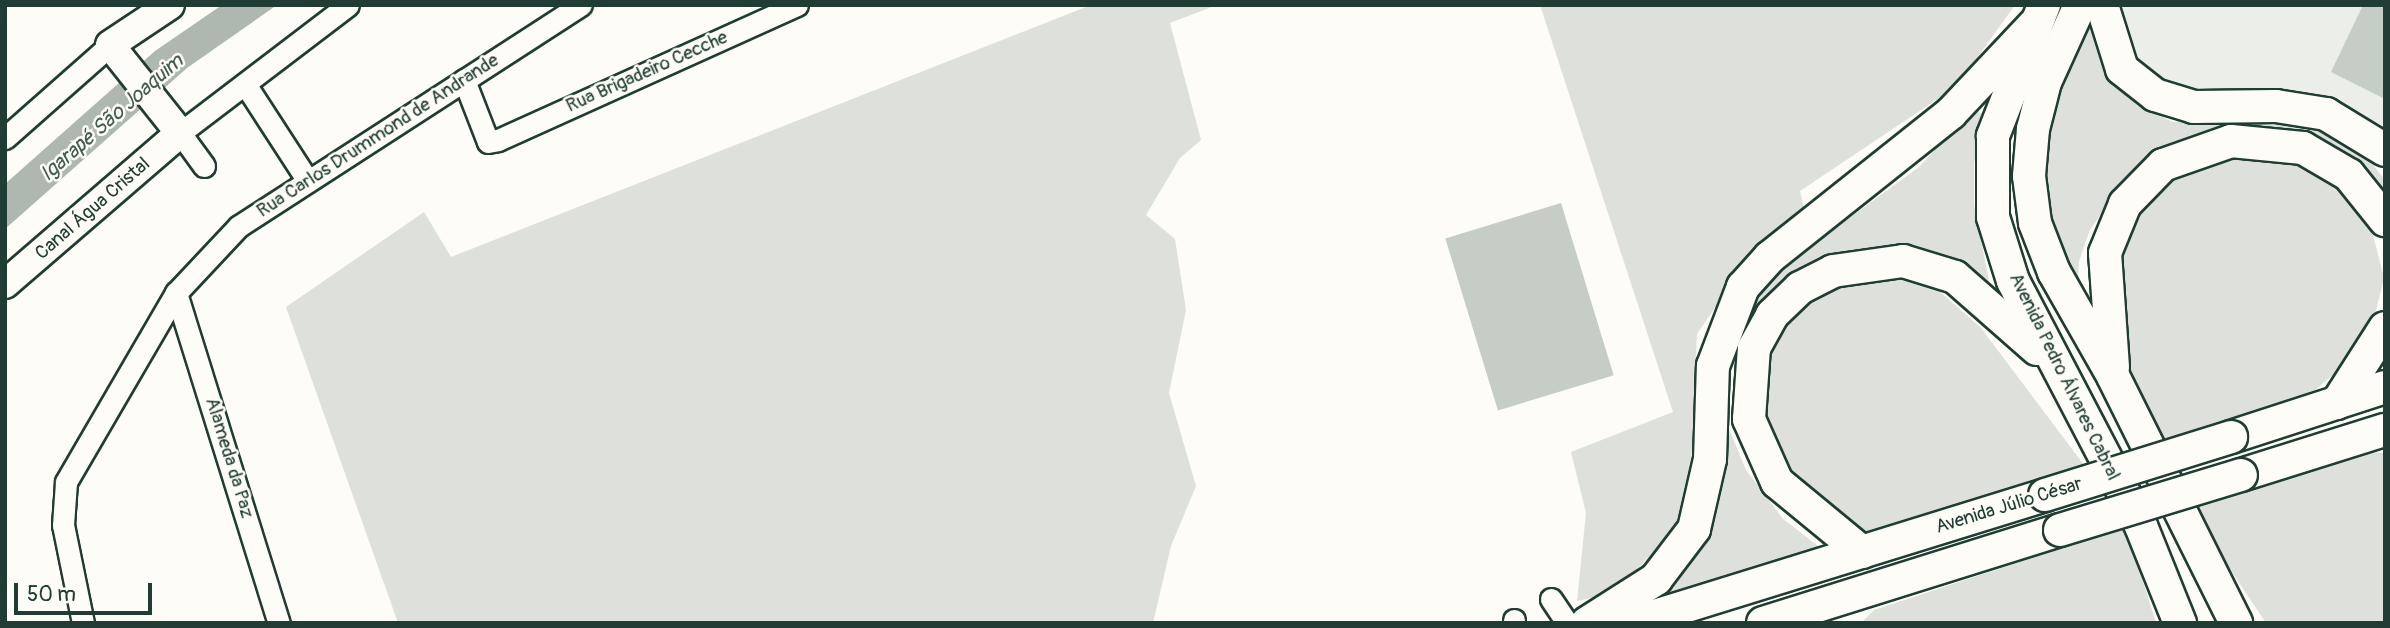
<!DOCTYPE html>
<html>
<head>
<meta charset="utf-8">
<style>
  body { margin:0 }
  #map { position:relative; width:2390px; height:628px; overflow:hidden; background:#fdfcf7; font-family:Pangolin,sans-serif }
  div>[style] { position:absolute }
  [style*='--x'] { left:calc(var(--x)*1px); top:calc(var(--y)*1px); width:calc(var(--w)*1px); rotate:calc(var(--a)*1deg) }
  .built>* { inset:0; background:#eceee9 }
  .green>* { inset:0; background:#dde0db }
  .water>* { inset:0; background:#aeb8b1 }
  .building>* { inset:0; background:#c6cdc7; transform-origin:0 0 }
  .roads { filter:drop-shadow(2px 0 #1f3d34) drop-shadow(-2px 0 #1f3d34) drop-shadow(0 2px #1f3d34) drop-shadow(0 -2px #1f3d34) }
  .street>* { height:21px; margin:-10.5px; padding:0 10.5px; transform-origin:10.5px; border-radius:10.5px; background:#fdfcf7 }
  .secondary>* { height:28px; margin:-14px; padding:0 14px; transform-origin:14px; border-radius:14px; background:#fdfcf7 }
  .primary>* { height:32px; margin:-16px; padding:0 16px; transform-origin:16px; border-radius:16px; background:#fdfcf7 }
  .bridges { filter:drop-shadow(2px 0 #1f3d34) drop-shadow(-2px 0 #1f3d34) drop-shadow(0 2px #1f3d34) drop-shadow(0 -2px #1f3d34) }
  .primary-bridge>* { height:32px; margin:-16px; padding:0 16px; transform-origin:16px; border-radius:16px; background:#fdfcf7 }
  span { translate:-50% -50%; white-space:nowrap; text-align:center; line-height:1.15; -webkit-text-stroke:5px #fdfcf7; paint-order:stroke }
  .street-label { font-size:19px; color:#1f3d34 }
  .water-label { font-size:21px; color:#435c53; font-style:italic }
  .frame { position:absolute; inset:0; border:7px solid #1f3d34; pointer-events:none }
  .scale { position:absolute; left:14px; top:583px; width:138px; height:32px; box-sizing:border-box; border:4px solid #1f3d34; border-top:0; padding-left:9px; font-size:21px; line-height:24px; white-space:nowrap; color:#1f3d34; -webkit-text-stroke:5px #fdfcf7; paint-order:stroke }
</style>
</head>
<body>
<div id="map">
  <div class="built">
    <i style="clip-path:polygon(2114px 5px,2385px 5px,2385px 135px,2177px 95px,2135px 67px)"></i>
  </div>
  <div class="green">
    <i style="clip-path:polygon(1091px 5px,1217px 5px,1170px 23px,1201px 140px,1180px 158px,1146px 215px,1175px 239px,1186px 310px,1169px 393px,1196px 486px,1171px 546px,1153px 623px,398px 623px,286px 307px,424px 212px,451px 257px)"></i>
    <i style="clip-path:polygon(1540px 5px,2015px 5px,1957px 86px,1800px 191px,1806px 217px,1748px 259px,1697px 334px,1690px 487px,1671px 535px,1613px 593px,1577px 601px,1586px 513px,1571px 452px,1673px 412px)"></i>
    <i style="clip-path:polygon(2090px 17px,2105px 73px,2137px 105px,2173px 122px,2251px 120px,2316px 128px,2362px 151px,2385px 180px,2385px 191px,2339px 151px,2228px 128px,2168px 146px,2131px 171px,2090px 230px,2079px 261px,2077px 303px,2047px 212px,2047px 130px)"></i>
    <i style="clip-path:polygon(1972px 109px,1985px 115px,1974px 163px,1974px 205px,1991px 291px,1948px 265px,1878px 248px,1837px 253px,1791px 272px,1755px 311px,1735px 349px,1724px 389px,1729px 429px,1746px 470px,1783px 519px,1822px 549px,1631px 614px,1674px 581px,1703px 541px,1718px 410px,1737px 321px,1780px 269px,1919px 167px)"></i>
    <i style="clip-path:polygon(2246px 156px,2300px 159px,2352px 199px,2373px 235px,2384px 278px,2374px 319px,2349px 361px,2315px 390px,2159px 446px,2120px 356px,2110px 285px,2123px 238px,2150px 195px,2198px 162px)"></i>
    <i style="clip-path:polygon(1858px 278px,1900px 279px,1938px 290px,1981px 328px,2087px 469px,1859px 539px,1803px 498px,1758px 412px,1762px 356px,1820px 286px)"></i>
    <i style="clip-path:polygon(2368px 452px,2385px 453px,2385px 623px,2266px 623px,2188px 506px)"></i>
    <i style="clip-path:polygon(2126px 527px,2156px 623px,1861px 623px,1874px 610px)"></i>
  </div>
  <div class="water">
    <i style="clip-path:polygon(222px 5px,277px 5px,187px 68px,5px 229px,5px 184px,155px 51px)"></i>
  </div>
  <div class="building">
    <i style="clip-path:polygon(2363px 5px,2385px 5px,2385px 99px,2331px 72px)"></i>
    <i style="left:1561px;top:203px;width:180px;height:121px;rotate:73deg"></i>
  </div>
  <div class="roads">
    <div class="street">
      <i style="--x:464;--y:80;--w:66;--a:68.8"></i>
      <i style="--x:488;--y:142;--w:10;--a:-11"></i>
      <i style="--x:498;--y:140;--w:328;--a:-24.3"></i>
      <i style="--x:245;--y:84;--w:112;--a:57"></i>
      <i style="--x:5;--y:138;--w:140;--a:-41.5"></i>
      <i style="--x:204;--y:166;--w:41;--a:-126"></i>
      <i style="--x:180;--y:133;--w:211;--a:-37.3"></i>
      <i style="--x:176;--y:293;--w:346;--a:72.7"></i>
      <i style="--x:1551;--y:599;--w:29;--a:56"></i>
      <i style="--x:1514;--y:620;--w:3;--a:90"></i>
      <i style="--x:83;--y:623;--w:100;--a:-101.5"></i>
      <i style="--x:63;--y:525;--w:43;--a:-86"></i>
      <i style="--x:66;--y:482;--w:219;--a:-59.8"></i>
      <i style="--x:176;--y:293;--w:92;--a:-46.8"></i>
      <i style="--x:239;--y:226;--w:407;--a:-32.9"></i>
    </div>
    <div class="secondary">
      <i style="--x:5;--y:284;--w:231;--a:-40.8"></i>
      <i style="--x:180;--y:133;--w:112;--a:-128.5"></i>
      <i style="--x:110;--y:45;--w:72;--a:-33.7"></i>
    </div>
    <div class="primary">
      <i style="--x:2044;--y:5;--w:141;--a:111.3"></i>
      <i style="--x:1993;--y:136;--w:81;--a:90"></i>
      <i style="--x:1993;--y:217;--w:67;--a:72.6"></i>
      <i style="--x:2013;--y:281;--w:276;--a:62.4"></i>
      <i style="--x:2141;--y:526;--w:105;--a:68.1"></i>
      <i style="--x:2080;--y:5;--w:85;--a:114.4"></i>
      <i style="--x:2045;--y:82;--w:49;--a:104.3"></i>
      <i style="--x:2033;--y:129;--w:47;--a:94.9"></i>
      <i style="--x:2029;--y:176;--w:47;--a:82.7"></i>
      <i style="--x:2035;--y:223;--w:53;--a:68.8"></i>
      <i style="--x:2054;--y:272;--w:120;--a:60.4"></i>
      <i style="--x:2113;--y:376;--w:276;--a:63.5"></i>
      <i style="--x:2102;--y:5;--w:67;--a:72.6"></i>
      <i style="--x:2122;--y:69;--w:42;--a:38.2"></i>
      <i style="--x:2155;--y:95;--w:41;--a:17.1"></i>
      <i style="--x:2194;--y:107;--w:82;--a:-0.7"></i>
      <i style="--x:2276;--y:106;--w:51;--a:9.1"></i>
      <i style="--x:2326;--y:114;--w:69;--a:31.4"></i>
      <i style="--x:2113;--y:367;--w:114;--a:-94"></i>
      <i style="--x:2105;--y:253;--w:53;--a:-67.8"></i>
      <i style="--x:2125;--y:204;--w:54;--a:-45.7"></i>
      <i style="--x:2163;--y:165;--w:72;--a:-19.4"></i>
      <i style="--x:2231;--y:141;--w:72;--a:5.6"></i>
      <i style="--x:2303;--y:148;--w:53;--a:30.4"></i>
      <i style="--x:2349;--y:175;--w:58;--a:51.3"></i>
      <i style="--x:2337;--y:403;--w:89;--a:-57.4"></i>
      <i style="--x:2231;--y:437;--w:162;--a:-18"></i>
      <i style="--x:2241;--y:475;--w:151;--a:-17.4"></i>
      <i style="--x:1862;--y:552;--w:110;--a:-140.5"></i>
      <i style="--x:1777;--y:482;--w:69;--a:-114"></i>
      <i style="--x:1749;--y:419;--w:71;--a:-86"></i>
      <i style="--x:1754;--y:348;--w:38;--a:-61"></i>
      <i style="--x:1772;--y:315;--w:39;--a:-44"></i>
      <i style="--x:1800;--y:288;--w:37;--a:-27"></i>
      <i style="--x:1833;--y:271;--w:71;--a:-8.1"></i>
      <i style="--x:1903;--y:261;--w:54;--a:17.1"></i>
      <i style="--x:1955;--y:277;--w:109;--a:41.3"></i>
      <i style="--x:1587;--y:623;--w:82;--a:-32.5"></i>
      <i style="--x:1656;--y:579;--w:63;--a:-52.8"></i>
      <i style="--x:1694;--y:529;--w:72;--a:-77.1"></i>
      <i style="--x:1710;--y:459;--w:93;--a:-88.2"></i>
      <i style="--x:1713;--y:366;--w:85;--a:-69.2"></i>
      <i style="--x:1743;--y:287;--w:40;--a:-48"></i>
      <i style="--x:1770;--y:257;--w:231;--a:-38.5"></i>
      <i style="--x:1951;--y:113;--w:121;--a:-46.7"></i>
      <i style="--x:1632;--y:623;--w:432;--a:-17.2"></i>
      <i style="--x:1763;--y:623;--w:311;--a:-17.4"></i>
    </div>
  </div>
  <div class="bridges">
    <div class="primary-bridge">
      <i style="--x:2045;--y:495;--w:195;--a:-17.3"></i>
      <i style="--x:2060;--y:530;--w:189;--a:-16.9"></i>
    </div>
  </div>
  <div class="street-label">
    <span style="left:647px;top:72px;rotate:-24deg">Rua Brigadeiro Cecche</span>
    <span style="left:378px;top:136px;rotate:-33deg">Rua Carlos Drummond de Andrande</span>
    <span style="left:93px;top:209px;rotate:-41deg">Canal Água Cristal</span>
    <span style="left:2064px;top:377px;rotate:64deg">Avenida Pedro Álvares Cabral</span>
    <span style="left:229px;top:458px;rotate:73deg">Alameda da Paz</span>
    <span style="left:2009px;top:506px;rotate:-17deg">Avenida Júlio César</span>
  </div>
  <div class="water-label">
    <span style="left:112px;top:118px;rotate:-41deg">Igarapé São Joaquim</span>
  </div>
  <div class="frame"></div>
  <div class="scale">50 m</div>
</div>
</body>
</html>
